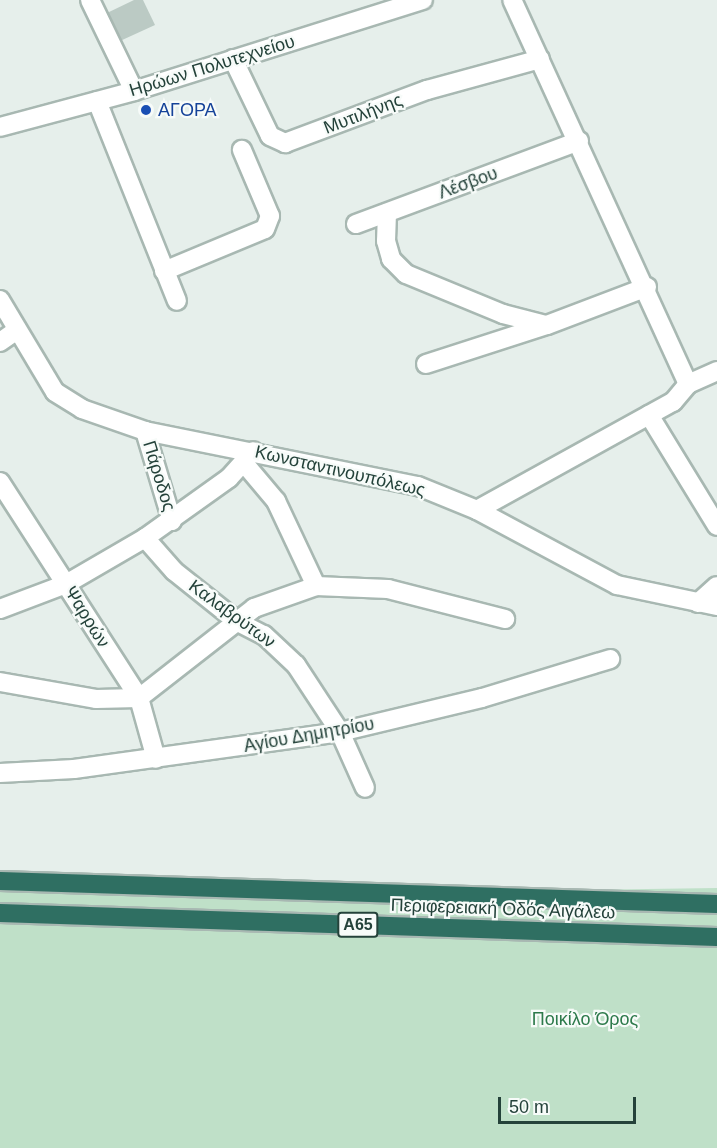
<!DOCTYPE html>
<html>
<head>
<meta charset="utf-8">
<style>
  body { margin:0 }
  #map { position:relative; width:717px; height:1148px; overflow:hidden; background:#e6efeb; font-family:Arial,sans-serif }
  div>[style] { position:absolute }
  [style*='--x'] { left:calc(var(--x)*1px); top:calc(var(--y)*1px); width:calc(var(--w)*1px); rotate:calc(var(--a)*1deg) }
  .green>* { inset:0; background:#bfe0c8 }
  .building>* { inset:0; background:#bbcac4 }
  .roads { filter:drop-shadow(2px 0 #a8b8b2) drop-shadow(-2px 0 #a8b8b2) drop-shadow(0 2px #a8b8b2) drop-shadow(0 -2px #a8b8b2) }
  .minor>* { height:18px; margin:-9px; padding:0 9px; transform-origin:9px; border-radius:9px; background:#fff }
  .highway>* { height:18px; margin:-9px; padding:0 9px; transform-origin:9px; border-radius:9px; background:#2f6f62 }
  .dots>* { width:16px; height:16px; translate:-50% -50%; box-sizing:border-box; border:3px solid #f7fbf9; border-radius:50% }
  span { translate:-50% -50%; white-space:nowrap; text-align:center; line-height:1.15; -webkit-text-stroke:4.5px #f7fbf9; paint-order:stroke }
  .shield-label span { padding:2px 4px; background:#f7fbf9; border:2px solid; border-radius:4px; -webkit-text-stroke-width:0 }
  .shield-label { font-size:16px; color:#24423a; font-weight:700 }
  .street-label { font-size:18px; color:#24423a }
  .transit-label { font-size:18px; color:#164399 }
  .left { translate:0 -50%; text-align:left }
  .park-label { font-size:18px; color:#2d7a4b }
  .scale { position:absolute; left:498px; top:1097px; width:138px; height:27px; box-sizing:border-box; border:3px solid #24423a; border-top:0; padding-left:8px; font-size:18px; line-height:21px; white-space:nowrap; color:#24423a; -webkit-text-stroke:4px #f7fbf9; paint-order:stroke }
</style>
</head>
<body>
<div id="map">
  <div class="green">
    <i style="clip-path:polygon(0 884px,362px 893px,717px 888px,717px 1148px,0 1148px)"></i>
  </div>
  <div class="building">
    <i style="clip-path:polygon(134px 0,143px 0,155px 25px,120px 41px,107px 13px)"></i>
  </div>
  <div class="roads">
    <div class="minor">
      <i style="--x:90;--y:0;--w:101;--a:64.2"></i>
      <i style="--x:233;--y:59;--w:85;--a:64.3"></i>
      <i style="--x:270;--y:136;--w:17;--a:25"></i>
      <i style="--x:285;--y:143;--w:152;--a:-20.5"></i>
      <i style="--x:427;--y:90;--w:117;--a:-15.3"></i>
      <i style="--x:97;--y:101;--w:215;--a:68.2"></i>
      <i style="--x:0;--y:127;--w:139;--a:-15"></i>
      <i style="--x:134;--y:91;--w:303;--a:-17.5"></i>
      <i style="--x:387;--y:213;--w:28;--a:92"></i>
      <i style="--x:386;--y:241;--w:19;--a:74"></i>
      <i style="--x:391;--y:259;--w:21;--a:45"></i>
      <i style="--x:406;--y:274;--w:105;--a:22.4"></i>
      <i style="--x:503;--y:314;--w:44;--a:14.3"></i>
      <i style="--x:356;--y:224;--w:238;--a:-20.4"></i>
      <i style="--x:164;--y:271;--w:109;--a:-22.6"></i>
      <i style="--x:265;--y:229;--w:14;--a:-69"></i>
      <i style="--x:270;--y:216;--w:72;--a:-113"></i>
      <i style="--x:0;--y:300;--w:107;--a:59.1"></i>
      <i style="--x:55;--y:392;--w:32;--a:32"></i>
      <i style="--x:82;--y:409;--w:67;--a:19.2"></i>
      <i style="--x:145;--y:431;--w:278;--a:11.4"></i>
      <i style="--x:418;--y:486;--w:64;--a:22.1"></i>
      <i style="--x:477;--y:510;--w:159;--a:28.2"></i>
      <i style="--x:617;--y:585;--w:102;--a:11.9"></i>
      <i style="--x:0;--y:342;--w:21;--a:-35"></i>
      <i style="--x:426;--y:364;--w:127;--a:-17.9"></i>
      <i style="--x:547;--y:325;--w:107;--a:-20.8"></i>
      <i style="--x:688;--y:384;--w:32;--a:-24"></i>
      <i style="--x:649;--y:415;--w:130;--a:58.5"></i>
      <i style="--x:145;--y:431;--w:94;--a:73.3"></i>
      <i style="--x:244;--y:463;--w:50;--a:49.9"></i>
      <i style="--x:276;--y:501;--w:94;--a:64.8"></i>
      <i style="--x:0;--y:482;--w:257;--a:57.2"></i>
      <i style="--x:139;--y:698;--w:63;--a:74.4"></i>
      <i style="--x:477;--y:510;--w:224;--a:-28.9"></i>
      <i style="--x:673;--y:402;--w:23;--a:-50"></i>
      <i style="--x:688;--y:384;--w:422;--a:-114.6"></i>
      <i style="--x:145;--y:538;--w:44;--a:48.7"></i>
      <i style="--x:174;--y:571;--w:82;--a:38.6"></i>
      <i style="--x:238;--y:622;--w:29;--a:27"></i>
      <i style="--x:264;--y:635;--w:44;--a:43.2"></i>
      <i style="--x:296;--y:665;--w:80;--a:56.7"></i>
      <i style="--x:340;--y:732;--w:61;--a:65.9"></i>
      <i style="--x:698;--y:603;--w:25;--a:-42"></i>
      <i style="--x:0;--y:609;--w:71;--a:-20.7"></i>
      <i style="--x:66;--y:584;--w:91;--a:-30.2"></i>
      <i style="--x:145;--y:538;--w:103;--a:-35.5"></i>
      <i style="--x:229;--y:478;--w:36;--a:-48"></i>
      <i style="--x:0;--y:682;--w:97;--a:10"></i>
      <i style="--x:96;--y:699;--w:43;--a:-1.3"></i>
      <i style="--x:139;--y:698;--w:146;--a:-38"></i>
      <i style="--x:254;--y:608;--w:66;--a:-19.5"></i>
      <i style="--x:316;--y:586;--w:72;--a:2.4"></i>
      <i style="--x:388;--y:589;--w:121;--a:14.4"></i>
      <i style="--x:0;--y:773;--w:74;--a:-3.1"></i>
      <i style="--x:74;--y:769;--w:269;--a:-7.9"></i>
      <i style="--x:340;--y:732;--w:146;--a:-13.5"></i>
      <i style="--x:482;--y:698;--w:134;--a:-16.9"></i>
    </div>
    <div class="highway">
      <i style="--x:0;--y:881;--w:717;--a:1.84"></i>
      <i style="--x:0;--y:913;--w:717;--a:1.92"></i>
    </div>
  </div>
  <div class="dots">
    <i style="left:146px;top:110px;background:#1a4fb4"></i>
  </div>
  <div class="shield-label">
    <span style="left:358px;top:925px">Α65</span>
  </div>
  <div class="street-label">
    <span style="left:212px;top:66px;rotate:-17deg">Ηρώων Πολυτεχνείου</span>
    <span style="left:363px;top:114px;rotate:-21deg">Μυτιλήνης</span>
    <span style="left:468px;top:183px;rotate:-20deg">Λέσβου</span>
    <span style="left:340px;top:471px;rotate:13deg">Κωνσταντινουπόλεως</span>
    <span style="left:159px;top:476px;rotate:73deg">Πάροδος</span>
    <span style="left:232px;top:614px;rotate:36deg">Καλαβρύτων</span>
    <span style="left:87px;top:617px;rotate:58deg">Ψαρρών</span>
    <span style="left:309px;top:735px;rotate:-10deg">Αγίου Δημητρίου</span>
    <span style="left:503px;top:909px;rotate:2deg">Περιφερειακή Οδός Αιγάλεω</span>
  </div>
  <div class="transit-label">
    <span class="left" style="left:158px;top:110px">ΑΓΟΡΑ</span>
  </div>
  <div class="park-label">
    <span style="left:585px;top:1019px">Ποικίλο Όρος</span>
  </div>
  <div class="scale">50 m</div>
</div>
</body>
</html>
